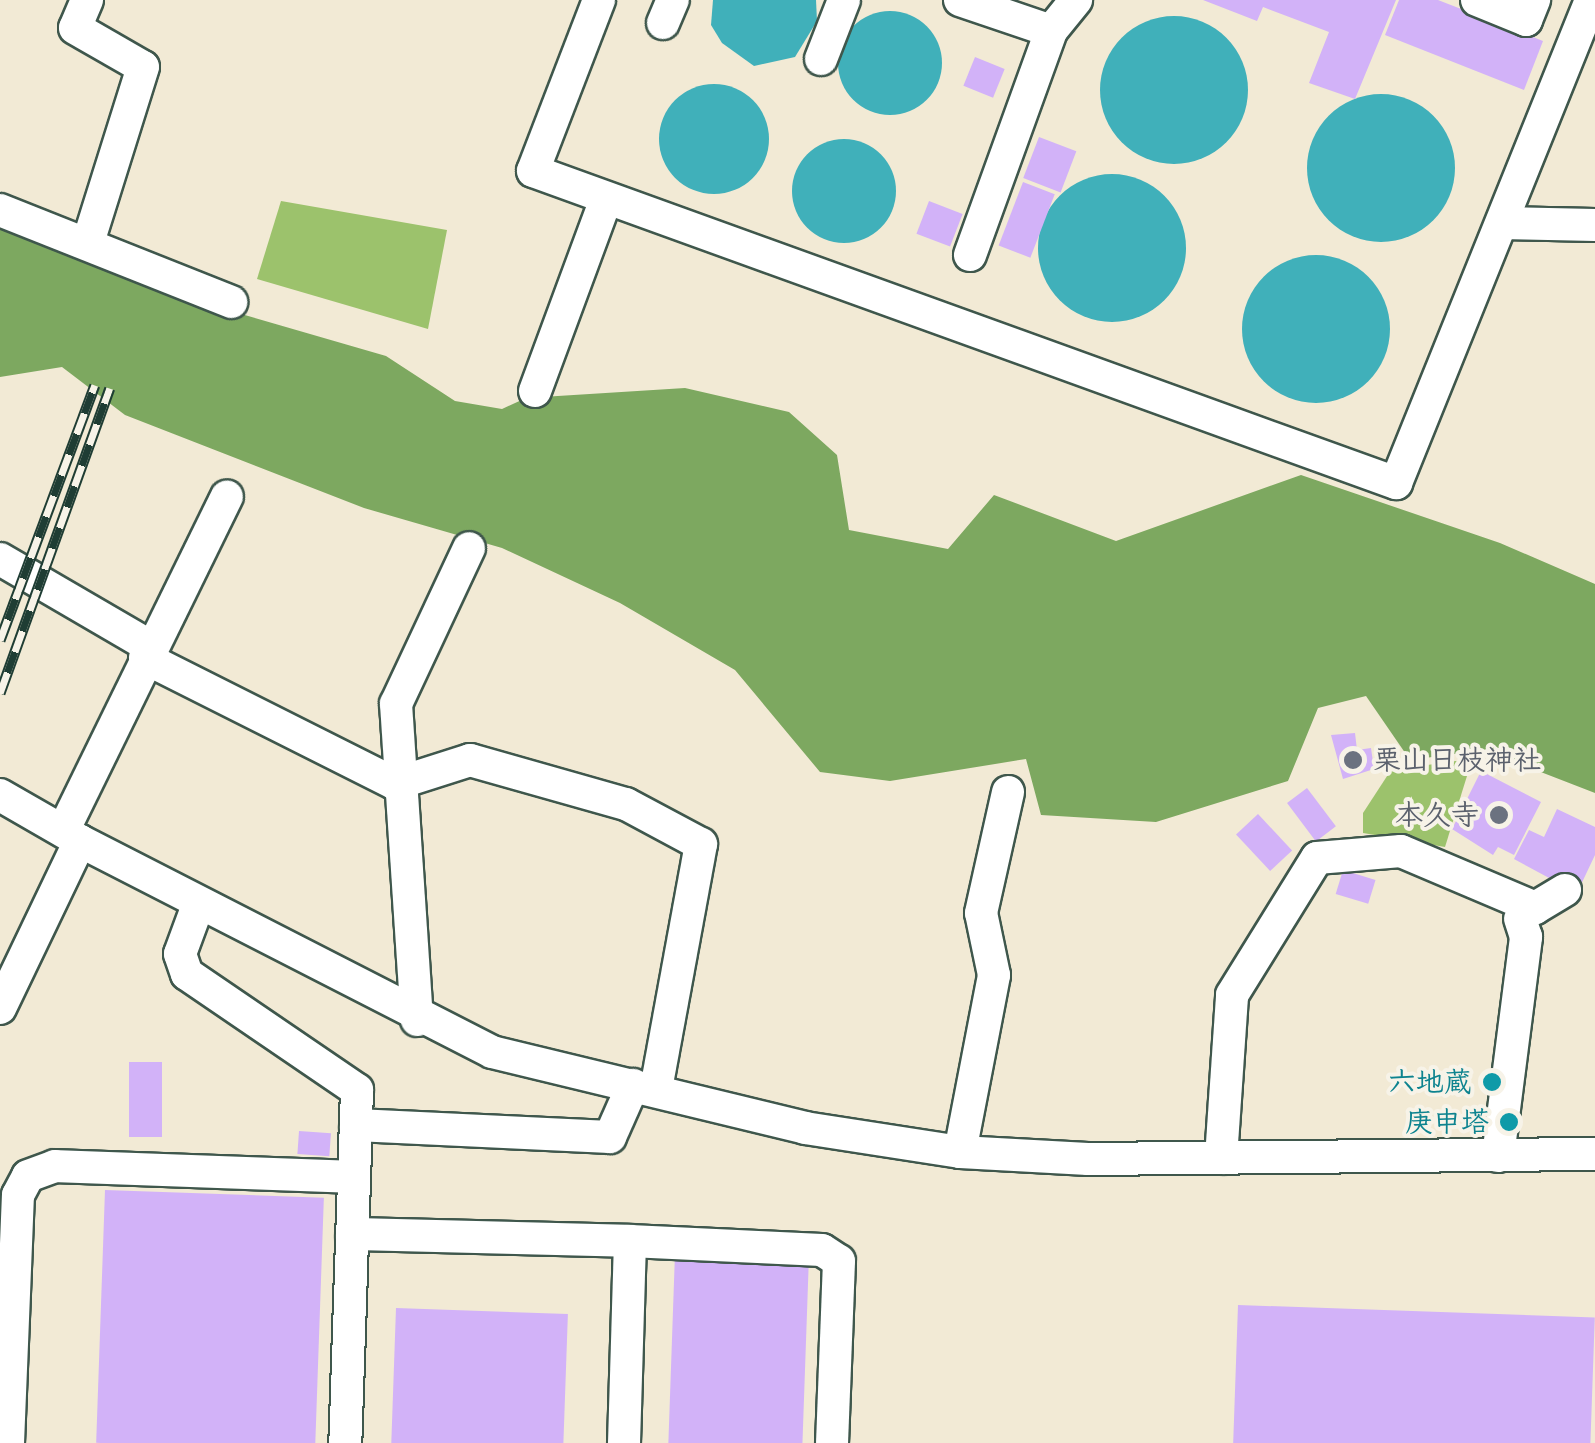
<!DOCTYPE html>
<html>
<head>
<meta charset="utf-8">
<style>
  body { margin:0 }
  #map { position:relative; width:1595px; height:1443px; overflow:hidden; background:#f2ead5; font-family:"Comic Neue","Klee One",sans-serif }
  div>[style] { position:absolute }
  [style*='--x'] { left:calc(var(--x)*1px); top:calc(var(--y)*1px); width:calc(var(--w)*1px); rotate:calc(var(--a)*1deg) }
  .green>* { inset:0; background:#9cc26c }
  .forest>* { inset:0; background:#7da860 }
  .water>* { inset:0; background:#40b0ba }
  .round { border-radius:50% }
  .building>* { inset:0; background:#d2b2f8; transform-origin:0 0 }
  .roads { filter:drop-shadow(2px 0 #3f574c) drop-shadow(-2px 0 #3f574c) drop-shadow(0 2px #3f574c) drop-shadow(0 -2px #3f574c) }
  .minor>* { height:32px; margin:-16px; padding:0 16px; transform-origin:16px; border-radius:16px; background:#fff }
  .rail>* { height:11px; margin-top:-5.5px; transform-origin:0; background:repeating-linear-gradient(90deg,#f7f3e8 0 22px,#1f3d34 0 44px); box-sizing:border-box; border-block:2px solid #1f3d34 }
  .dots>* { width:28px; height:28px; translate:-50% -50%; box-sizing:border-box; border:5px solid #f7f3e8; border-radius:50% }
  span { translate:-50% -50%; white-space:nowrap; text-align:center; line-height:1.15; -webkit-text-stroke:8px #f7f3e8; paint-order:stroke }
  .worship-label { font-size:28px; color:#5b616d; font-weight:700 }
  .left { translate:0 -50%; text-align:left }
  .right { translate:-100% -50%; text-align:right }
  .culture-label { font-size:28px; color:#0d838f; font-weight:700 }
</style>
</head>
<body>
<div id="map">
  <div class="green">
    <i style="clip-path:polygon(281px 201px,447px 230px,428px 329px,257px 279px)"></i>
    <i style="clip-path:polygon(1456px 761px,1471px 763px,1445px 847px,1363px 833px,1363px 813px,1391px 770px)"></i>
  </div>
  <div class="forest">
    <i style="clip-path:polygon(0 228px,172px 294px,386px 356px,455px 401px,502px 409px,526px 398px,685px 388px,789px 412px,837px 455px,849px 530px,948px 549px,994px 495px,1116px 541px,1301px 475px,1500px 543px,1595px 584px,1595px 793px,1484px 750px,1410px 760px,1366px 696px,1318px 708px,1288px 781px,1156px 822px,1041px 815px,1026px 759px,890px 781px,820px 772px,735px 670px,620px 603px,502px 548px,364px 508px,125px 415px,62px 367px,0 377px)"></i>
  </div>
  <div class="water">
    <i style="clip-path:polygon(713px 0,816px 0,817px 21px,795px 57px,754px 66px,722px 43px,711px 25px)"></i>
    <i class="round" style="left:838px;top:11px;width:104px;height:104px"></i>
    <i class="round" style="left:1100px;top:16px;width:148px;height:148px"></i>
    <i class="round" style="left:659px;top:84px;width:110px;height:110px"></i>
    <i class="round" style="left:1307px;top:94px;width:148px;height:148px"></i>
    <i class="round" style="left:792px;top:139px;width:104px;height:104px"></i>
    <i class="round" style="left:1038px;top:174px;width:148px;height:148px"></i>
    <i class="round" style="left:1242px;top:255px;width:148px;height:148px"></i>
  </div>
  <div class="building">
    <i style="clip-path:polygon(1203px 0,1396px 0,1355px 99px,1309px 83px,1329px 32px,1263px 7px,1257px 21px)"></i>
    <i style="clip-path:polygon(1399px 0,1438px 0,1543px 41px,1524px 90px,1385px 35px)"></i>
    <i style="left:975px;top:57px;width:32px;height:31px;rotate:22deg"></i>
    <i style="left:1039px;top:137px;width:40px;height:44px;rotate:21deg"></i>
    <i style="left:1023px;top:182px;width:34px;height:68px;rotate:21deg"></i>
    <i style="left:929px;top:201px;width:36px;height:35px;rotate:21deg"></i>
    <i style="clip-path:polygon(1355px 733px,1357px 750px,1371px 748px,1374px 769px,1343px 779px,1331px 735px)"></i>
    <i style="clip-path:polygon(1481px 771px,1541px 802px,1514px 855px,1498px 847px,1493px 855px,1452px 829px)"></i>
    <i style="left:1307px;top:788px;width:48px;height:25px;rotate:53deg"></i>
    <i style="clip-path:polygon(1557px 809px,1595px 827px,1595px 855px,1577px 893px,1514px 859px,1529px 830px,1544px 837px)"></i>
    <i style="left:1258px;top:814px;width:50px;height:30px;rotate:47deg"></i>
    <i style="left:1343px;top:870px;width:34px;height:25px;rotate:17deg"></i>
    <i style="left:129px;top:1062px;width:33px;height:75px"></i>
    <i style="left:299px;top:1131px;width:32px;height:23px;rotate:4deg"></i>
    <i style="left:105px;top:1190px;width:219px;height:253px;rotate:2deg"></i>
    <i style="left:675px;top:1253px;width:134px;height:190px;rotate:2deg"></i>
    <i style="left:1238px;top:1305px;width:357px;height:138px;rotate:2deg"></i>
    <i style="left:396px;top:1308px;width:172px;height:135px;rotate:2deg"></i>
  </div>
  <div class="roads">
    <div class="minor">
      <i style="--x:87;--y:0;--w:30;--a:113"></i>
      <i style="--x:75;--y:28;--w:78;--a:29.8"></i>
      <i style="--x:143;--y:67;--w:183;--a:107.4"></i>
      <i style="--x:599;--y:0;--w:183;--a:111.1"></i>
      <i style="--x:533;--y:171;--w:918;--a:19.88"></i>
      <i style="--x:1396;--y:483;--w:521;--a:-68.01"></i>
      <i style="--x:960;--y:0;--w:96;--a:18.8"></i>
      <i style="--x:1477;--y:0;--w:53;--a:22.2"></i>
      <i style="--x:1526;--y:20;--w:22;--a:-68"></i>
      <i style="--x:663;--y:23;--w:25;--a:-67"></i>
      <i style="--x:821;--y:59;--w:63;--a:-68.7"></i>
      <i style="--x:0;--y:210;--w:249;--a:21.7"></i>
      <i style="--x:1502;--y:223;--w:93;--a:1.2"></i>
      <i style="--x:970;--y:255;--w:238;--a:-70.1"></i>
      <i style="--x:1051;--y:31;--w:40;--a:-51"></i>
      <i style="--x:535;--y:391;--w:205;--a:-69.7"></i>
      <i style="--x:0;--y:559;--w:175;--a:30.2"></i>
      <i style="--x:145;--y:658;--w:280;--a:26.7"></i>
      <i style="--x:395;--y:784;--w:79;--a:-17.7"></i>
      <i style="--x:470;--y:760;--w:162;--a:15.8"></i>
      <i style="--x:626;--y:804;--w:85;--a:28.1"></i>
      <i style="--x:701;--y:844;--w:250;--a:100.4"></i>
      <i style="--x:0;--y:795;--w:92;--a:29.9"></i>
      <i style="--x:80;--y:841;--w:185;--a:115.6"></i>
      <i style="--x:65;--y:827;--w:368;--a:-63.9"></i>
      <i style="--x:80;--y:841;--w:463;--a:27.1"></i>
      <i style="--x:492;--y:1052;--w:322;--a:13.6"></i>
      <i style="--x:805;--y:1128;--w:157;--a:8.8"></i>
      <i style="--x:960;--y:1152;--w:128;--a:3.1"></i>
      <i style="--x:1088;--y:1159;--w:507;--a:-0.57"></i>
      <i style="--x:198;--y:905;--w:52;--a:110.2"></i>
      <i style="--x:180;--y:954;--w:21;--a:71"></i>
      <i style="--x:187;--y:974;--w:206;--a:34.3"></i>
      <i style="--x:357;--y:1090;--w:353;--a:91.9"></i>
      <i style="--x:417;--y:1020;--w:317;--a:-93.8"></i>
      <i style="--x:396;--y:704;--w:172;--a:-64.9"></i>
      <i style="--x:356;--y:1125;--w:254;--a:2.7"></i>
      <i style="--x:610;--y:1137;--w:57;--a:-66.1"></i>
      <i style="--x:960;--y:1152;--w:180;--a:-79.1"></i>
      <i style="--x:994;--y:975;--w:63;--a:-101.8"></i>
      <i style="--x:981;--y:913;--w:124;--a:-77.4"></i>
      <i style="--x:1498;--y:1156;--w:221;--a:-82.7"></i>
      <i style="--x:1526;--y:937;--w:19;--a:-108"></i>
      <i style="--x:1221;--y:1158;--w:163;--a:-86.1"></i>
      <i style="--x:1232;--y:995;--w:161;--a:-58.2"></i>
      <i style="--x:1317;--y:858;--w:84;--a:-4.8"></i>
      <i style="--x:1401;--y:851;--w:146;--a:23"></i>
      <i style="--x:1535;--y:908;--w:35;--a:-31"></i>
      <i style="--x:352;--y:1234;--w:278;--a:1.4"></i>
      <i style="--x:630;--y:1241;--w:202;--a:91.7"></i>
      <i style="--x:630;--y:1241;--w:192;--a:2.7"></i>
      <i style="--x:822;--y:1250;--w:20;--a:33"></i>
      <i style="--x:839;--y:1261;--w:182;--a:92.2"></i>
      <i style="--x:8;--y:1443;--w:248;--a:-87.7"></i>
      <i style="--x:18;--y:1195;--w:21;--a:-62"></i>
      <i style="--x:28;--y:1176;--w:29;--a:-20"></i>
      <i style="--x:55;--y:1166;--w:299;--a:2.1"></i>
    </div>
  </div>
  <div class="rail">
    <i style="--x:0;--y:640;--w:272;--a:-69.6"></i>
    <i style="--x:0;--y:693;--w:324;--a:-70.2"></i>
  </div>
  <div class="dots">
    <i style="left:1353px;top:760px;background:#6b7280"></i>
    <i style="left:1499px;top:815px;background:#6b7280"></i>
    <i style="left:1492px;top:1082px;background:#0f9aa8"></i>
    <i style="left:1509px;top:1122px;background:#0f9aa8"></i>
  </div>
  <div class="worship-label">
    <span class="left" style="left:1373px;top:760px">栗山日枝神社</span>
    <span class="right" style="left:1479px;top:815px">本久寺</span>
  </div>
  <div class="culture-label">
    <span class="right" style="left:1472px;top:1082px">六地蔵</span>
    <span class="right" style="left:1489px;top:1122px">庚申塔</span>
  </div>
</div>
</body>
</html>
